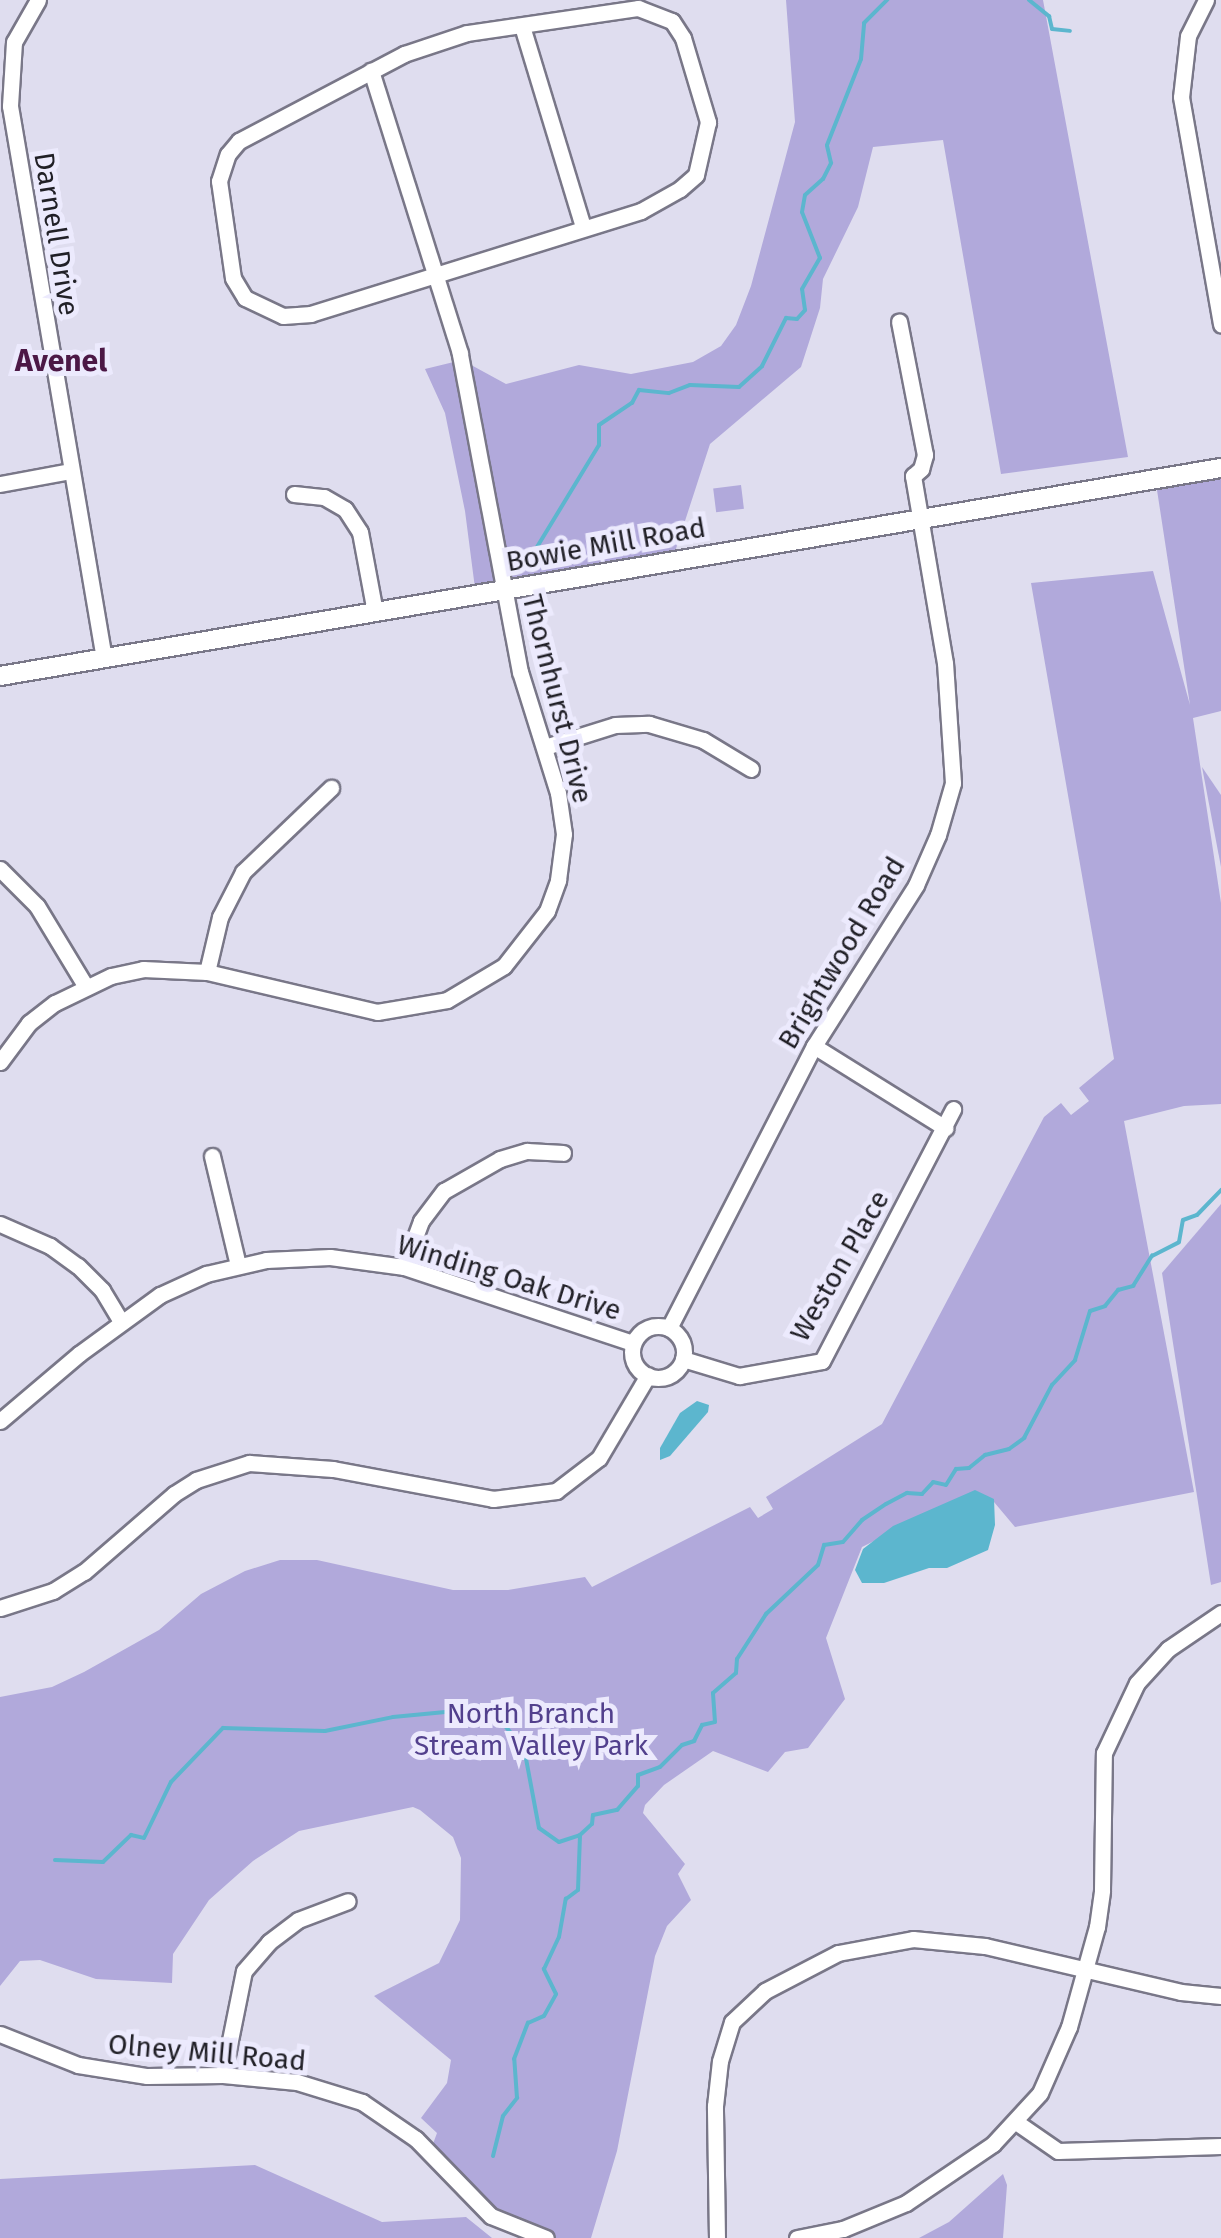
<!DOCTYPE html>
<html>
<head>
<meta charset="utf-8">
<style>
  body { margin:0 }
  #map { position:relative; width:1221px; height:2238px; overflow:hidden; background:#dfddef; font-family:"Fira Sans",sans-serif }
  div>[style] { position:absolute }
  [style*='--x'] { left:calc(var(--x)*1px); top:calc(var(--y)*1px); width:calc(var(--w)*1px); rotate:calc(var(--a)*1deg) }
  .green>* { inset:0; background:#b1a9db; transform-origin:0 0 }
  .water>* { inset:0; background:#5cb6ce }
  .stream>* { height:4px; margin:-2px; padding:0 2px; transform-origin:2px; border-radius:2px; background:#5cb6ce }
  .roads { filter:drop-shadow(2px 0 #797788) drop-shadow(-2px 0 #797788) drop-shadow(0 2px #797788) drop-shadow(0 -2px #797788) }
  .minor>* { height:15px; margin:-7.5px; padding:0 7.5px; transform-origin:7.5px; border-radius:7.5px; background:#fff }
  .minor>.ring { margin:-7.5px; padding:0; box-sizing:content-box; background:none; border:15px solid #fff; border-radius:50% }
  .tertiary>* { height:18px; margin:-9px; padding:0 9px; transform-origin:9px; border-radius:9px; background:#fff }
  span { translate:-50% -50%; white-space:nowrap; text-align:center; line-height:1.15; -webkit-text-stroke:10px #eceafd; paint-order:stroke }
  .street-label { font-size:28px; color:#212027 }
  .park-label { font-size:28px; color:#52408d }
  .neighbourhood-label { font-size:30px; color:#4c1846; font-weight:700 }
</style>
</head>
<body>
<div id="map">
  <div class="green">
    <i style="clip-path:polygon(786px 0,1043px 0,1128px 457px,1001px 474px,943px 140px,873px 147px,858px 207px,823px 279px,820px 308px,801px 367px,710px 444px,672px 561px,476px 596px,465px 511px,445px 413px,425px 369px,462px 360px,506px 384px,579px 365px,631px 374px,693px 362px,721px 346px,736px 325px,751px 286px,795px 122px)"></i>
    <i style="clip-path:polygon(1221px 468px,1221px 711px,1193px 718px,1221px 903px,1221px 1104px,1184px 1106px,1124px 1121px,1194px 1492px,1015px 1527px,994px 1502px,969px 1494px,862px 1547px,826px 1638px,845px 1699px,808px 1748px,785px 1752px,768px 1772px,713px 1751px,664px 1785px,645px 1805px,643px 1813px,685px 1864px,678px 1874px,691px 1900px,667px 1926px,655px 1956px,617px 2151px,591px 2238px,546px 2238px,491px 2216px,430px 2152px,437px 2133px,421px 2118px,447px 2083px,451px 2060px,374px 1996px,439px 1963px,460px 1920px,461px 1858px,453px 1837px,420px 1810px,413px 1807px,299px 1831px,253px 1861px,209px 1900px,173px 1954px,172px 1983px,96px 1979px,40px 1960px,20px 1961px,0 1986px,0 1697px,52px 1687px,84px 1672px,159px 1630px,201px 1594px,245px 1571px,280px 1560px,317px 1560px,453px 1590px,508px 1590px,585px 1577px,592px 1587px,750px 1507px,758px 1518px,773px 1509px,766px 1497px,882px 1424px,1044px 1117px,1061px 1103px,1071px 1115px,1089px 1101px,1079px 1088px,1114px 1059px,1031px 583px,1153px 571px,1190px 705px,1155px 477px)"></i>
    <i style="left:741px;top:485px;width:24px;height:28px;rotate:83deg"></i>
    <i style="clip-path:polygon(1202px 767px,1221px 795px,1221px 867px)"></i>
    <i style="clip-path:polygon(1221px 1204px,1221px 1582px,1211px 1585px,1162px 1273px)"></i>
    <i style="clip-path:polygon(255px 2165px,382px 2222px,466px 2217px,492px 2238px,0 2238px,0 2179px)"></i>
    <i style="clip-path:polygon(1003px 2174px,1007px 2185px,1003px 2238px,919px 2238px,949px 2222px)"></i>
  </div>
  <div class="water">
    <i style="clip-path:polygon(697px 1401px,709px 1405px,708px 1412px,670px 1456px,660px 1460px,660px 1448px,680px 1413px)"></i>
    <i style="clip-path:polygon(975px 1490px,994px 1499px,995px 1525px,988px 1550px,947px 1568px,929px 1568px,884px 1583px,862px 1583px,855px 1570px,863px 1549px,893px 1526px)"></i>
  </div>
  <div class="stream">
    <i style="--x:1029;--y:0;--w:26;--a:39"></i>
    <i style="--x:1049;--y:16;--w:13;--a:77"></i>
    <i style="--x:1052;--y:29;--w:18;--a:6"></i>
    <i style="--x:537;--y:547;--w:119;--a:-58.7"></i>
    <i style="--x:599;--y:445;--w:20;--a:-90"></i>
    <i style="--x:599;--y:425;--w:40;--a:-34"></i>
    <i style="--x:632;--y:403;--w:15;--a:-62"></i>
    <i style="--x:639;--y:390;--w:30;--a:6"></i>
    <i style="--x:669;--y:393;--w:22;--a:-21"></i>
    <i style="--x:690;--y:385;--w:49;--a:2.3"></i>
    <i style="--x:739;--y:387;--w:31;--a:-42"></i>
    <i style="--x:762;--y:366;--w:54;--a:-63.4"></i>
    <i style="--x:786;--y:318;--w:11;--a:5"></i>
    <i style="--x:797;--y:319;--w:12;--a:-48"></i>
    <i style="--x:805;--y:310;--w:21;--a:-98"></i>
    <i style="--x:802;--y:289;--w:36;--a:-60"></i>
    <i style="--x:820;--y:258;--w:49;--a:-111.4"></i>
    <i style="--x:802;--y:212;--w:17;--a:-80"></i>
    <i style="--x:805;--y:195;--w:24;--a:-42"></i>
    <i style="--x:823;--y:179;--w:18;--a:-63"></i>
    <i style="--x:831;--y:163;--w:18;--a:-103"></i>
    <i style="--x:827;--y:145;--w:92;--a:-68.4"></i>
    <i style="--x:861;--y:59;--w:36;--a:-85"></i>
    <i style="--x:864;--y:23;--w:33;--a:-45"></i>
    <i style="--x:55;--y:1860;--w:48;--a:2.4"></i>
    <i style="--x:103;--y:1862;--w:39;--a:-44"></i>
    <i style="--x:131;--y:1835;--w:13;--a:13"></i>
    <i style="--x:144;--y:1838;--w:62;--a:-64.3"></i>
    <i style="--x:171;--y:1782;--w:75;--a:-46.1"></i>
    <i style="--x:223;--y:1728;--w:102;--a:1.7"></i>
    <i style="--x:325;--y:1731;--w:69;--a:-11.6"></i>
    <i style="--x:393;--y:1717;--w:84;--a:-5.4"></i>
    <i style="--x:477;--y:1709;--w:33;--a:31"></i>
    <i style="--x:505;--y:1726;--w:29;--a:49"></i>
    <i style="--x:524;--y:1748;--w:81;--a:79.4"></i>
    <i style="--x:539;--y:1828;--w:24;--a:35"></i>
    <i style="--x:559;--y:1842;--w:22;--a:-18"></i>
    <i style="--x:580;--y:1835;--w:16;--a:-43"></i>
    <i style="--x:592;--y:1824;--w:9;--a:-84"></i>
    <i style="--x:593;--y:1815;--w:25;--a:-12"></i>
    <i style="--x:617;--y:1810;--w:32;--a:-49"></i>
    <i style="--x:638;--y:1786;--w:11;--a:-90"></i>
    <i style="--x:638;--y:1775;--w:23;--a:-20"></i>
    <i style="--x:660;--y:1767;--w:31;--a:-45"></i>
    <i style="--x:682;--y:1745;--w:13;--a:-18"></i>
    <i style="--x:694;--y:1741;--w:18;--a:-63"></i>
    <i style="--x:702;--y:1725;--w:13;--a:-13"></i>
    <i style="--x:715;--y:1722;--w:29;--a:-94"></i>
    <i style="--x:713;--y:1693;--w:30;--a:-41"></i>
    <i style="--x:736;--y:1673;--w:14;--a:-86"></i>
    <i style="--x:737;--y:1659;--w:54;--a:-57.2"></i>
    <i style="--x:766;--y:1614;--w:71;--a:-43.3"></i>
    <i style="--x:818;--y:1565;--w:21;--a:-73"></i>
    <i style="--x:824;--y:1545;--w:19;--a:-9"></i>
    <i style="--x:843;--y:1542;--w:29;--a:-49"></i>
    <i style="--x:862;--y:1520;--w:29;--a:-34"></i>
    <i style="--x:886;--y:1504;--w:24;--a:-28"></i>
    <i style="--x:907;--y:1493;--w:15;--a:4"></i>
    <i style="--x:922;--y:1494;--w:16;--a:-47"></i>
    <i style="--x:933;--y:1482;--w:13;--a:13"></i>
    <i style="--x:946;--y:1485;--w:19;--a:-58"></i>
    <i style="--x:956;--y:1469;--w:13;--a:-4"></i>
    <i style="--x:969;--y:1468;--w:21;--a:-39"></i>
    <i style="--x:985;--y:1455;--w:25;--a:-14"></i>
    <i style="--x:1009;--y:1449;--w:19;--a:-36"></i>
    <i style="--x:1024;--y:1438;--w:60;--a:-62.2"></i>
    <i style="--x:1052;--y:1385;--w:34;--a:-47"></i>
    <i style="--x:1075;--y:1360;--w:51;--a:-73"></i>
    <i style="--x:1090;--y:1311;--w:16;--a:-18"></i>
    <i style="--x:1105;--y:1306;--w:21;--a:-51"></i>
    <i style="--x:1118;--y:1290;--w:16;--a:-15"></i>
    <i style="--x:1133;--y:1286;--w:36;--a:-58"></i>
    <i style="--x:1152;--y:1256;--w:30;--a:-27"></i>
    <i style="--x:1179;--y:1242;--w:22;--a:-80"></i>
    <i style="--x:1183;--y:1220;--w:15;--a:-20"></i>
    <i style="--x:1197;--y:1215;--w:35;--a:-46"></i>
    <i style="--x:493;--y:2156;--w:41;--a:-76"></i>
    <i style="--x:503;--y:2116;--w:23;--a:-52"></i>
    <i style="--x:517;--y:2098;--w:39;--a:-94"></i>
    <i style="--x:514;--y:2059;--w:39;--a:-69"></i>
    <i style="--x:528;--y:2023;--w:17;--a:-24"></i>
    <i style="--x:544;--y:2016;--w:25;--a:-61"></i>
    <i style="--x:556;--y:1994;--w:28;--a:-116"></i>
    <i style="--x:544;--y:1969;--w:35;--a:-65"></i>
    <i style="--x:559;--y:1937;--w:39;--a:-80"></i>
    <i style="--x:566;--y:1899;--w:15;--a:-37"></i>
    <i style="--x:578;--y:1890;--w:55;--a:-87.9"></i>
  </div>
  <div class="roads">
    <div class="minor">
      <i style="--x:38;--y:0;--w:48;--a:119.7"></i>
      <i style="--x:14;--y:42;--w:64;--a:93.6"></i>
      <i style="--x:10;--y:106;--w:561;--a:80.35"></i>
      <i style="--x:1206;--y:0;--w:40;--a:116.6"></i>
      <i style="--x:1188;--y:36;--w:61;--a:96.5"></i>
      <i style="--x:1181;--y:97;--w:231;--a:80"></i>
      <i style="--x:638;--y:8;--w:36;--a:21"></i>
      <i style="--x:672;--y:21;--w:20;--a:57"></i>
      <i style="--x:683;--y:38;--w:88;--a:73.4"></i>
      <i style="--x:708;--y:122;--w:54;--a:102.8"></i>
      <i style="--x:696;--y:175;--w:21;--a:139"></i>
      <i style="--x:680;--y:189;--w:45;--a:150.6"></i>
      <i style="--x:641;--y:211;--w:346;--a:162.7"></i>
      <i style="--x:311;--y:314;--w:28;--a:176"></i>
      <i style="--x:283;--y:316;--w:42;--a:-154.7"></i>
      <i style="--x:245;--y:298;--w:23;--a:-121"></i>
      <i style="--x:233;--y:278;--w:98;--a:-98.2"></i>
      <i style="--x:219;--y:181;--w:28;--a:-72"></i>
      <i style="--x:228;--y:154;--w:17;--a:-50"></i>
      <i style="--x:239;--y:141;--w:187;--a:-27.8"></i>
      <i style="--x:404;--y:54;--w:66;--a:-18.4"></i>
      <i style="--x:467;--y:33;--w:173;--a:-8.3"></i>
      <i style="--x:522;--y:26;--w:210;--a:73.1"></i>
      <i style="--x:0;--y:484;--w:71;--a:-10.5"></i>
      <i style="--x:294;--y:494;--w:30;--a:6"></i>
      <i style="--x:324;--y:497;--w:24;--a:30"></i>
      <i style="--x:345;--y:509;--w:27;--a:57"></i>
      <i style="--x:360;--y:532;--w:81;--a:79.4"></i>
      <i style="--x:545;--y:747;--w:73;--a:-17.4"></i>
      <i style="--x:615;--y:725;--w:34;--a:-2"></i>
      <i style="--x:649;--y:724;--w:56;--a:16.5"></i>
      <i style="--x:703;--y:740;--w:56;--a:31.1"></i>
      <i style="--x:0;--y:869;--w:52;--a:45"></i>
      <i style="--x:37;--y:906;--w:95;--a:58.8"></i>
      <i style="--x:207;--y:972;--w:57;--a:-76.7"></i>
      <i style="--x:220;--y:917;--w:51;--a:-62.9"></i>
      <i style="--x:243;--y:872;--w:122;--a:-43.7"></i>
      <i style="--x:814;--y:1046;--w:155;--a:32"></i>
      <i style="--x:0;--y:1062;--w:49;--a:-53.4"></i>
      <i style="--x:29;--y:1023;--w:33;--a:-38"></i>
      <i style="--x:55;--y:1003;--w:62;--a:-25.7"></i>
      <i style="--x:111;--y:976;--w:33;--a:-12"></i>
      <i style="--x:143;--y:969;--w:64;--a:2.7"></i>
      <i style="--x:207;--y:972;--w:175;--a:13.2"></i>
      <i style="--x:377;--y:1012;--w:71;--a:-9.7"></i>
      <i style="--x:447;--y:1000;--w:66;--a:-30.8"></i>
      <i style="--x:504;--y:966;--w:70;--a:-52"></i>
      <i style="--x:547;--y:911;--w:33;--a:-70"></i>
      <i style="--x:558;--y:880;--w:46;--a:-82.6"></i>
      <i style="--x:564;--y:834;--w:41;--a:-98.3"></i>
      <i style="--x:558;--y:793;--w:127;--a:-107.4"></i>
      <i style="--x:520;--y:672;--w:325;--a:-100.7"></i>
      <i style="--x:460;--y:353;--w:296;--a:-107.5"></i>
      <i style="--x:212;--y:1156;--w:112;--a:76.6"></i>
      <i style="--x:0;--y:1224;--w:55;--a:23.7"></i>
      <i style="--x:50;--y:1246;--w:34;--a:36"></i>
      <i style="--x:78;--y:1266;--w:34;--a:45"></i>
      <i style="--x:102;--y:1290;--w:37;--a:59"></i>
      <i style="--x:404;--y:1267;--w:49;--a:-69.7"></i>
      <i style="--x:421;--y:1221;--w:38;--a:-53"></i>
      <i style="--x:444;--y:1191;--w:64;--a:-29.7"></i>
      <i style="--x:500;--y:1159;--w:28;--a:-17"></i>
      <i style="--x:527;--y:1151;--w:36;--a:3"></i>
      <i class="ring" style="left:632px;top:1326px;width:37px;height:37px"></i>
      <i style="--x:669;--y:1328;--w:317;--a:-62.8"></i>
      <i style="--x:814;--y:1046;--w:191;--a:-57.6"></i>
      <i style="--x:916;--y:885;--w:55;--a:-66.3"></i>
      <i style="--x:938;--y:835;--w:54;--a:-73.9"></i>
      <i style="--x:953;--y:783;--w:120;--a:-93.8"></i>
      <i style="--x:945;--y:663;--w:190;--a:-99.7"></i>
      <i style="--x:913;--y:476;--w:11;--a:-41"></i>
      <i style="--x:921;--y:469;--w:15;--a:-74"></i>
      <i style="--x:925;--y:455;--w:136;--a:-101"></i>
      <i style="--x:683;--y:1359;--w:59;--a:16.9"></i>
      <i style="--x:739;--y:1376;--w:84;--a:-10.2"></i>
      <i style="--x:822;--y:1361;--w:284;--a:-62.5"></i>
      <i style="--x:0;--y:1421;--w:104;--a:-40.3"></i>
      <i style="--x:79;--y:1354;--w:100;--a:-36.1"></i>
      <i style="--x:160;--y:1295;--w:51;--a:-24.5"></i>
      <i style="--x:206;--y:1274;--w:62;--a:-13.1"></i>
      <i style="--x:266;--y:1260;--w:64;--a:-2.7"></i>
      <i style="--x:330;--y:1257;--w:75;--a:7.7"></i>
      <i style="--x:404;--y:1267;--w:241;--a:18.4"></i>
      <i style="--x:0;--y:1608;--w:56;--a:-17.8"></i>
      <i style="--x:53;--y:1591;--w:36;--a:-32"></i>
      <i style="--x:84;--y:1572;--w:119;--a:-40.9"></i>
      <i style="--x:174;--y:1494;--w:26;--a:-32"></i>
      <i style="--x:196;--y:1480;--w:56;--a:-17.8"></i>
      <i style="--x:249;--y:1463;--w:84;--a:4.1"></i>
      <i style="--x:333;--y:1469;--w:163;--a:10.6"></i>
      <i style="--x:493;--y:1499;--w:64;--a:-7.2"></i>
      <i style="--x:556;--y:1491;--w:54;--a:-37.5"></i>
      <i style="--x:599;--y:1458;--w:96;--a:-59.4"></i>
      <i style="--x:0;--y:2034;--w:84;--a:21.7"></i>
      <i style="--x:78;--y:2065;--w:70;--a:9.1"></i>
      <i style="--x:147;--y:2076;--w:76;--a:-0.8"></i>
      <i style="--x:223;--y:2075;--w:74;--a:5.4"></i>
      <i style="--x:297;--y:2082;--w:68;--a:17.1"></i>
      <i style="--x:362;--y:2102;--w:65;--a:34.4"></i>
      <i style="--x:416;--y:2139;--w:107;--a:45.8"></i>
      <i style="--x:491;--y:2216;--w:59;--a:21.8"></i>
      <i style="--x:223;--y:2075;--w:106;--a:-78.6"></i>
      <i style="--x:244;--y:1971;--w:38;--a:-49"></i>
      <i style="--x:269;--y:1942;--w:36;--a:-37"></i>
      <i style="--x:298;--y:1920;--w:53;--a:-20.8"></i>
      <i style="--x:1016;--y:2122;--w:51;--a:34.6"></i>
      <i style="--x:1058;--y:2151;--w:163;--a:-1.8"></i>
      <i style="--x:717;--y:2238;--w:132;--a:-90.9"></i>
      <i style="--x:715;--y:2106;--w:45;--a:-83.7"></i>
      <i style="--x:720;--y:2061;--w:41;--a:-72.9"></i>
      <i style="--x:732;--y:2022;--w:45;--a:-43.2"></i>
      <i style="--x:765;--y:1991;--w:82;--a:-27.5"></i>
      <i style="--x:838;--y:1953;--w:76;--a:-10.6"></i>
      <i style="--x:913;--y:1939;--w:72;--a:5.6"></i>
      <i style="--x:985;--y:1946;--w:201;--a:13.2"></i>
      <i style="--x:1181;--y:1992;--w:40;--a:5.7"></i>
      <i style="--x:797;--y:2238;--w:47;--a:-11.1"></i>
      <i style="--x:843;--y:2229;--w:68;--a:-22.4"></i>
      <i style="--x:906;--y:2203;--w:105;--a:-34.1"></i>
      <i style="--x:993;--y:2144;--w:69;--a:-47.3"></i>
      <i style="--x:1040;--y:2093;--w:72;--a:-66.3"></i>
      <i style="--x:1069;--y:2027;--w:104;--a:-74.4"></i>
      <i style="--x:1097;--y:1927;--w:37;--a:-82"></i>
      <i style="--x:1102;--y:1890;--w:137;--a:-89.2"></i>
      <i style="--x:1104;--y:1753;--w:77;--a:-64.8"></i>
      <i style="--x:1137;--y:1683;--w:46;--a:-47.6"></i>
      <i style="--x:1168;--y:1649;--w:64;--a:-34.2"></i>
    </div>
    <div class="tertiary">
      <i style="--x:0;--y:676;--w:1239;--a:-9.67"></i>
    </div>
  </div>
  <div class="street-label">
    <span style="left:56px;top:234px;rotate:81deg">Darnell Drive</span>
    <span style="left:606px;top:545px;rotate:-10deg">Bowie Mill Road</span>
    <span style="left:557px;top:699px;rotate:76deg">Thornhurst Drive</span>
    <span style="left:842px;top:953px;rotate:-59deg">Brightwood Road</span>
    <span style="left:840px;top:1266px;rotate:-60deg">Weston Place</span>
    <span style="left:509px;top:1278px;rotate:17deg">Winding Oak Drive</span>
    <span style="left:207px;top:2053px;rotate:5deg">Olney Mill Road</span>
  </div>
  <div class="park-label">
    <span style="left:531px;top:1730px">North Branch<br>Stream Valley Park</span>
  </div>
  <div class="neighbourhood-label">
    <span style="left:61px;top:361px">Avenel</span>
  </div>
</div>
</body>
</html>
